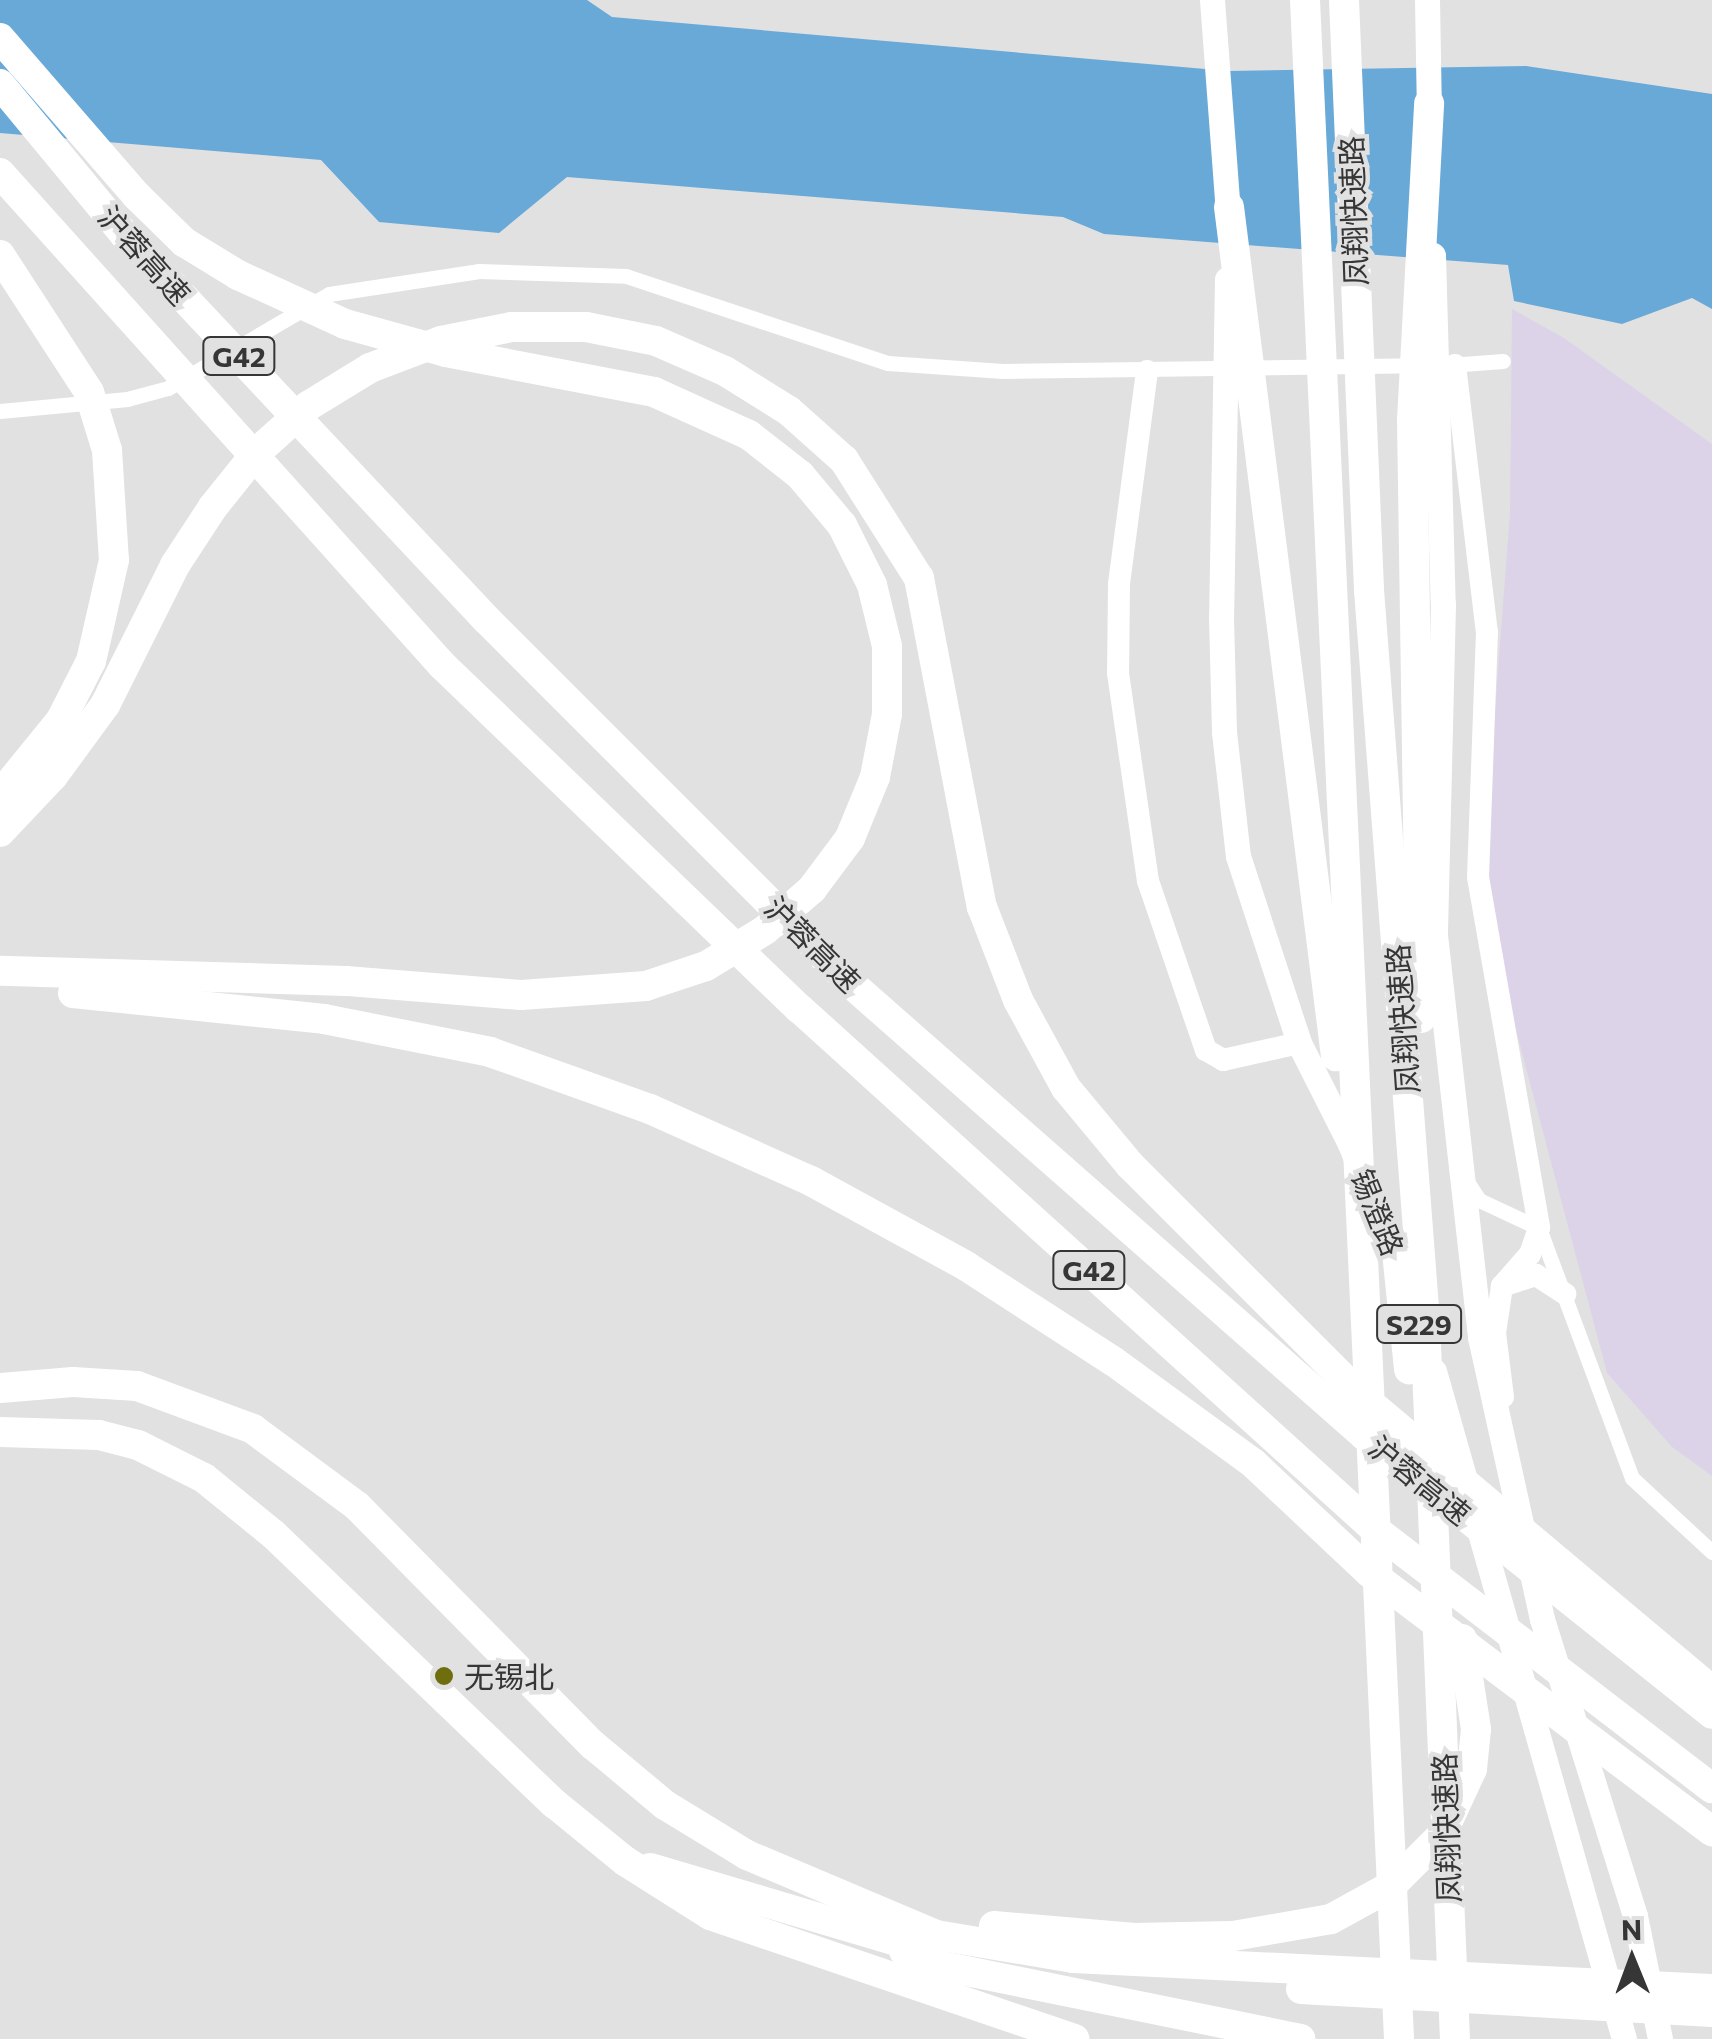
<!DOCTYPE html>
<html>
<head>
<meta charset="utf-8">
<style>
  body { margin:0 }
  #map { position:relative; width:1712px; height:2039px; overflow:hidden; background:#e1e1e2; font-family:Commissioner,"Noto Sans SC",sans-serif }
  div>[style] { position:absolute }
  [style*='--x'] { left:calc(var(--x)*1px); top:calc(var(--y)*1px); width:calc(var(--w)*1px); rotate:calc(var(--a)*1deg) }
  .industrial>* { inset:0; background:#dcd3e8 }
  .water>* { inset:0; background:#68a9d8 }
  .street>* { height:15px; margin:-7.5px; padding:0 7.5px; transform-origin:7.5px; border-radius:7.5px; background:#fff }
  .secondary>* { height:22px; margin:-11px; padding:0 11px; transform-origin:11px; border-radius:11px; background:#fff }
  .primary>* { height:25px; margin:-12.5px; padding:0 12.5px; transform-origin:12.5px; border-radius:12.5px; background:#fff }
  .highway>* { height:30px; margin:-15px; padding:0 15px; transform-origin:15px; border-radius:15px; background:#fff }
  .dots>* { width:28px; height:28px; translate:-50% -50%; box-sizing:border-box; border:5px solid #e1e1e2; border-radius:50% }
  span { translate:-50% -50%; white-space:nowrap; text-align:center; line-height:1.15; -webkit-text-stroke:9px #e1e1e2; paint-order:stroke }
  .shield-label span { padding:2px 8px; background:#e1e1e2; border:2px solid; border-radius:8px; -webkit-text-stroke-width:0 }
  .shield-label { font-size:28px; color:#363637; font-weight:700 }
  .street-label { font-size:30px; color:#363637 }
  .poi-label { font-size:30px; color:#363637 }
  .left { translate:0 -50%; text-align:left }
  .north { position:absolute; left:1582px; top:1909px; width:100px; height:100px; -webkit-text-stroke:8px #e1e1e2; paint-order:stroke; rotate:359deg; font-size:28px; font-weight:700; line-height:40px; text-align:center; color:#363637 }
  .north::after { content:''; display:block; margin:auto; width:35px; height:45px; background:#363637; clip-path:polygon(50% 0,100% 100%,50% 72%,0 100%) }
</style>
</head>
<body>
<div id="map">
  <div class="industrial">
    <i style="clip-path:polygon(1512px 309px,1564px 338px,1712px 444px,1712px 1476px,1672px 1447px,1607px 1373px,1499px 966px,1484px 856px,1510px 512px)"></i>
  </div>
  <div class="water">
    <i style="clip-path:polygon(0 0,587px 0,612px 17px,1228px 71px,1526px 66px,1712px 94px,1712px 309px,1692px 298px,1622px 324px,1514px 301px,1508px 265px,1104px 234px,1063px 217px,567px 177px,499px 233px,379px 222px,321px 160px,0 133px)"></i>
  </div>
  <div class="street">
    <i style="--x:1449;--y:365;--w:54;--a:-4.2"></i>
    <i style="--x:0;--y:411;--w:128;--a:-5.4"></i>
    <i style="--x:127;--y:399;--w:42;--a:-15"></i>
    <i style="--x:168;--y:388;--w:186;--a:-30.3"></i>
    <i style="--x:329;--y:294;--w:152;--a:-8.7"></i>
    <i style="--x:479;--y:271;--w:147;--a:1.9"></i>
    <i style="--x:626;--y:276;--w:276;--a:18.4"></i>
    <i style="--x:888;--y:363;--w:115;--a:4"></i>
    <i style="--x:1003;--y:371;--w:413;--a:-0.8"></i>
    <i style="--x:1466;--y:1180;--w:24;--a:57"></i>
    <i style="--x:1479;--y:1200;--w:66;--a:25"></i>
    <i style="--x:1539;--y:1228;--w:267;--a:69.6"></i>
    <i style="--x:1632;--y:1478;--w:109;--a:42.8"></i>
  </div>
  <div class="secondary">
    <i style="--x:1455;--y:365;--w:269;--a:83.2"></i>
    <i style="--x:1487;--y:632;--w:245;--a:92.1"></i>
    <i style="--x:1478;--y:877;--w:356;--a:80.1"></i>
    <i style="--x:1539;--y:1228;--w:28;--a:109"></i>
    <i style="--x:1530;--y:1254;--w:43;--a:131.2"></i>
    <i style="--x:1147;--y:371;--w:215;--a:97.5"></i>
    <i style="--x:1119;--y:584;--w:89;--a:90.6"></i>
    <i style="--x:1118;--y:673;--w:210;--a:81.8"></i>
    <i style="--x:1148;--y:881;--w:179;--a:71.1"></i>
    <i style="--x:1206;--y:1050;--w:20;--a:30"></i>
    <i style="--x:1223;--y:1060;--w:78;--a:-12.6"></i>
    <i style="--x:1503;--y:1397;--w:64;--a:-97.1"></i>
    <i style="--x:1495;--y:1333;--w:48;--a:-81.5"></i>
    <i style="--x:1502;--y:1286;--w:36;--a:-18"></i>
    <i style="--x:1536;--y:1275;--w:35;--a:33"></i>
  </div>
  <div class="primary">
    <i style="--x:1212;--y:0;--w:225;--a:85.7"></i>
    <i style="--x:1427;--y:0;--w:120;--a:89"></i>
    <i style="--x:1433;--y:255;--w:349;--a:88.4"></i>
    <i style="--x:1443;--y:604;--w:331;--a:91.4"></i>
    <i style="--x:1435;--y:935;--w:405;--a:83.6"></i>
    <i style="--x:1480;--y:1337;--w:289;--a:77.6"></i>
    <i style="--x:1542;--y:1619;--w:311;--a:72.6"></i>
    <i style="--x:1635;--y:1916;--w:126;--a:78.5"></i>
    <i style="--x:1227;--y:279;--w:338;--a:91"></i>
    <i style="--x:1221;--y:617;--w:115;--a:88.5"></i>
    <i style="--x:1224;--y:732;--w:125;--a:83.6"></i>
    <i style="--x:1238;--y:856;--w:197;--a:71.9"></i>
    <i style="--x:1299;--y:1043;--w:113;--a:63.2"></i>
    <i style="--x:1350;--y:1144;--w:147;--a:68.5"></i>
    <i style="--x:1434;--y:1371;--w:694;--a:74.12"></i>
  </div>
  <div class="highway">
    <i style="--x:1305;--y:0;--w:2041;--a:87.36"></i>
    <i style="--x:1344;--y:0;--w:591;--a:87.57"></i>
    <i style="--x:1369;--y:590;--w:733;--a:85.62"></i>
    <i style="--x:1425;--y:1321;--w:719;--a:87.61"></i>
    <i style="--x:0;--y:38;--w:209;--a:49.1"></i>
    <i style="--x:137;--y:196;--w:66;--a:44.4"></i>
    <i style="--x:184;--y:242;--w:63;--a:31.4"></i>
    <i style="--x:238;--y:275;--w:118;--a:24.6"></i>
    <i style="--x:345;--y:324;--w:105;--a:15.5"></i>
    <i style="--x:446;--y:352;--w:212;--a:10.9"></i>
    <i style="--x:654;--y:392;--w:104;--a:24.4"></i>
    <i style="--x:749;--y:435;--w:65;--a:38.1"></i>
    <i style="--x:800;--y:475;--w:65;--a:50"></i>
    <i style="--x:842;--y:525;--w:67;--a:63.4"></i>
    <i style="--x:872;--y:585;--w:63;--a:76.2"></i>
    <i style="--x:887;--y:646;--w:68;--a:90"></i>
    <i style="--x:887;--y:714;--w:64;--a:100.8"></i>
    <i style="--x:875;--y:777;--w:66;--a:112.3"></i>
    <i style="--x:850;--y:838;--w:64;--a:126.7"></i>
    <i style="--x:812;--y:889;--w:62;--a:138.9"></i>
    <i style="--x:765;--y:930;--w:69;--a:148.6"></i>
    <i style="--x:706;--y:966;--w:63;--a:161.6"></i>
    <i style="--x:646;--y:986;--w:125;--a:175.9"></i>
    <i style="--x:521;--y:995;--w:176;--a:-175.4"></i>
    <i style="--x:346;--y:981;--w:346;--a:-178.3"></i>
    <i style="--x:0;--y:84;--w:195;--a:50.4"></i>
    <i style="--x:124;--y:234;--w:530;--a:46.76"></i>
    <i style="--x:487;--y:620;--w:511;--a:45"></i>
    <i style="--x:848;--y:981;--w:687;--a:41.34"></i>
    <i style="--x:1364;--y:1435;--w:446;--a:38.7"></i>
    <i style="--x:0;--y:173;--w:661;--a:48.06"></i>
    <i style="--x:442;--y:665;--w:496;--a:43.9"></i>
    <i style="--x:800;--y:1009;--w:779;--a:42.14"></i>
    <i style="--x:1378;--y:1532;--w:421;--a:37.5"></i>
    <i style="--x:1229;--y:207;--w:856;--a:82.82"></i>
    <i style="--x:0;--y:255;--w:163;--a:57"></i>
    <i style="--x:89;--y:392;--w:61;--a:72.8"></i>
    <i style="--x:107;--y:450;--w:110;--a:86.4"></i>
    <i style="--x:114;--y:560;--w:104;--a:102.8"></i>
    <i style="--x:91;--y:661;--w:66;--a:117"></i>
    <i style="--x:61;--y:720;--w:97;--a:129.1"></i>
    <i style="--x:0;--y:832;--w:77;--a:-46.6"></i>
    <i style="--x:53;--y:776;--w:88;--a:-53.8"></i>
    <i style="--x:105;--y:705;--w:157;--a:-63.4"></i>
    <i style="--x:175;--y:565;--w:69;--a:-56.8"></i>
    <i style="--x:213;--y:507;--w:70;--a:-51.3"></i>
    <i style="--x:257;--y:452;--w:69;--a:-42"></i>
    <i style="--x:308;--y:406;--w:73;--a:-31.5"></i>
    <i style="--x:370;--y:368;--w:76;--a:-20.8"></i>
    <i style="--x:441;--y:341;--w:72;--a:-11.2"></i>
    <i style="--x:512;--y:327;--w:74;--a:0"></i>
    <i style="--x:586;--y:327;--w:71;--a:11.3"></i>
    <i style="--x:656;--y:341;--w:75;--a:23.5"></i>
    <i style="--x:725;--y:371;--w:75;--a:32"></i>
    <i style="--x:789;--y:411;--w:74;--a:41.7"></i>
    <i style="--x:844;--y:460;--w:140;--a:57.6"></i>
    <i style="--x:919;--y:578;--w:335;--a:79.2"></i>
    <i style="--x:982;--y:907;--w:100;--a:68.8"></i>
    <i style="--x:1018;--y:1000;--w:100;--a:61.4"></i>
    <i style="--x:1066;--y:1088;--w:100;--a:50.3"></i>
    <i style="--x:1130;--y:1165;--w:327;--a:45"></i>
    <i style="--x:1361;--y:1396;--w:459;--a:40"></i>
    <i style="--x:73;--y:993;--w:252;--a:5.9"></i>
    <i style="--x:324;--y:1019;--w:169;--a:11.2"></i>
    <i style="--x:490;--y:1052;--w:170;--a:19.6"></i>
    <i style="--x:650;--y:1109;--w:176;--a:24.1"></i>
    <i style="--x:811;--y:1181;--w:177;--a:28.7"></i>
    <i style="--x:966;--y:1266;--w:175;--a:32.9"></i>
    <i style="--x:1113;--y:1361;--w:173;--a:36.1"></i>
    <i style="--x:1253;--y:1463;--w:159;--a:43.2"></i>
    <i style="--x:1369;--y:1572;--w:430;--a:37.1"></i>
    <i style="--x:1421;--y:1018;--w:598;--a:-90.86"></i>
    <i style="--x:1412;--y:420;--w:317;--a:-86.9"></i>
    <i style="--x:1398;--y:1262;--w:108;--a:84.1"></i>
    <i style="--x:0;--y:1388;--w:73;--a:-4.7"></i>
    <i style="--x:73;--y:1382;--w:64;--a:3.6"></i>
    <i style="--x:137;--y:1386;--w:124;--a:20.3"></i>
    <i style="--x:253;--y:1429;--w:129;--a:36.5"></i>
    <i style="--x:357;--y:1506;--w:336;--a:45.4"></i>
    <i style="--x:593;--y:1745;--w:94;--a:39.8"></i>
    <i style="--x:665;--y:1805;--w:96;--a:31.4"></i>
    <i style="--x:747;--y:1855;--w:205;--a:22.9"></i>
    <i style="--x:936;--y:1935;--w:139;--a:9.5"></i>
    <i style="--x:1073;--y:1958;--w:640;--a:2.78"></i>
    <i style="--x:0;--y:1432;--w:99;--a:1.7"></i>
    <i style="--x:99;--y:1435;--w:40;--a:14.4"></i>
    <i style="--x:138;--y:1445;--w:74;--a:26.6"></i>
    <i style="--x:204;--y:1478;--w:89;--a:39.1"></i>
    <i style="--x:273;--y:1534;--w:390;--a:43.8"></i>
    <i style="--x:555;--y:1804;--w:90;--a:39.2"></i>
    <i style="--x:625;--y:1861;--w:101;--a:32.4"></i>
    <i style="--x:710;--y:1915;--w:385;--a:18.8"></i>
    <i style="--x:650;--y:1868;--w:289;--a:16.5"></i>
    <i style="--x:994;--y:1926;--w:141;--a:4.9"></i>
    <i style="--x:1134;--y:1938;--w:99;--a:-1.2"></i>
    <i style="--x:1233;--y:1936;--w:99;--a:-9.8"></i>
    <i style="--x:1331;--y:1919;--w:68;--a:-28.8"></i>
    <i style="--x:1391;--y:1886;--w:71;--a:-45"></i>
    <i style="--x:1441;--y:1836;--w:74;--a:-65.2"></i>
    <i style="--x:1472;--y:1769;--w:40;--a:-84.3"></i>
    <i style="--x:1476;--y:1729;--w:91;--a:-98.8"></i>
    <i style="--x:904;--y:1951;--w:31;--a:25"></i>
    <i style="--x:932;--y:1964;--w:376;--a:11.5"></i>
    <i style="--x:1301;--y:1989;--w:412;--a:3.2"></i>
  </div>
  <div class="dots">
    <i style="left:444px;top:1676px;background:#6f6e0f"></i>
  </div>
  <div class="shield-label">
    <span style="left:239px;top:356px">G42</span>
    <span style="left:1089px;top:1270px">G42</span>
    <span style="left:1419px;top:1324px">S229</span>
  </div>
  <div class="street-label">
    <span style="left:1353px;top:211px;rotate:-92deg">凤翔快速路</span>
    <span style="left:145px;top:255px;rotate:48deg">沪蓉高速</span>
    <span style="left:813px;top:944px;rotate:45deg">沪蓉高速</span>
    <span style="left:1402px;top:1019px;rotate:-94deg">凤翔快速路</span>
    <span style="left:1378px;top:1212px;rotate:68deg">锡澄路</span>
    <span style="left:1420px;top:1480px;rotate:39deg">沪蓉高速</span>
    <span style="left:1446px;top:1828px;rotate:-92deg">凤翔快速路</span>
  </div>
  <div class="poi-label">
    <span class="left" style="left:464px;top:1676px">无锡北</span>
  </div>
  <div class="north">N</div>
</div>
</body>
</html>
